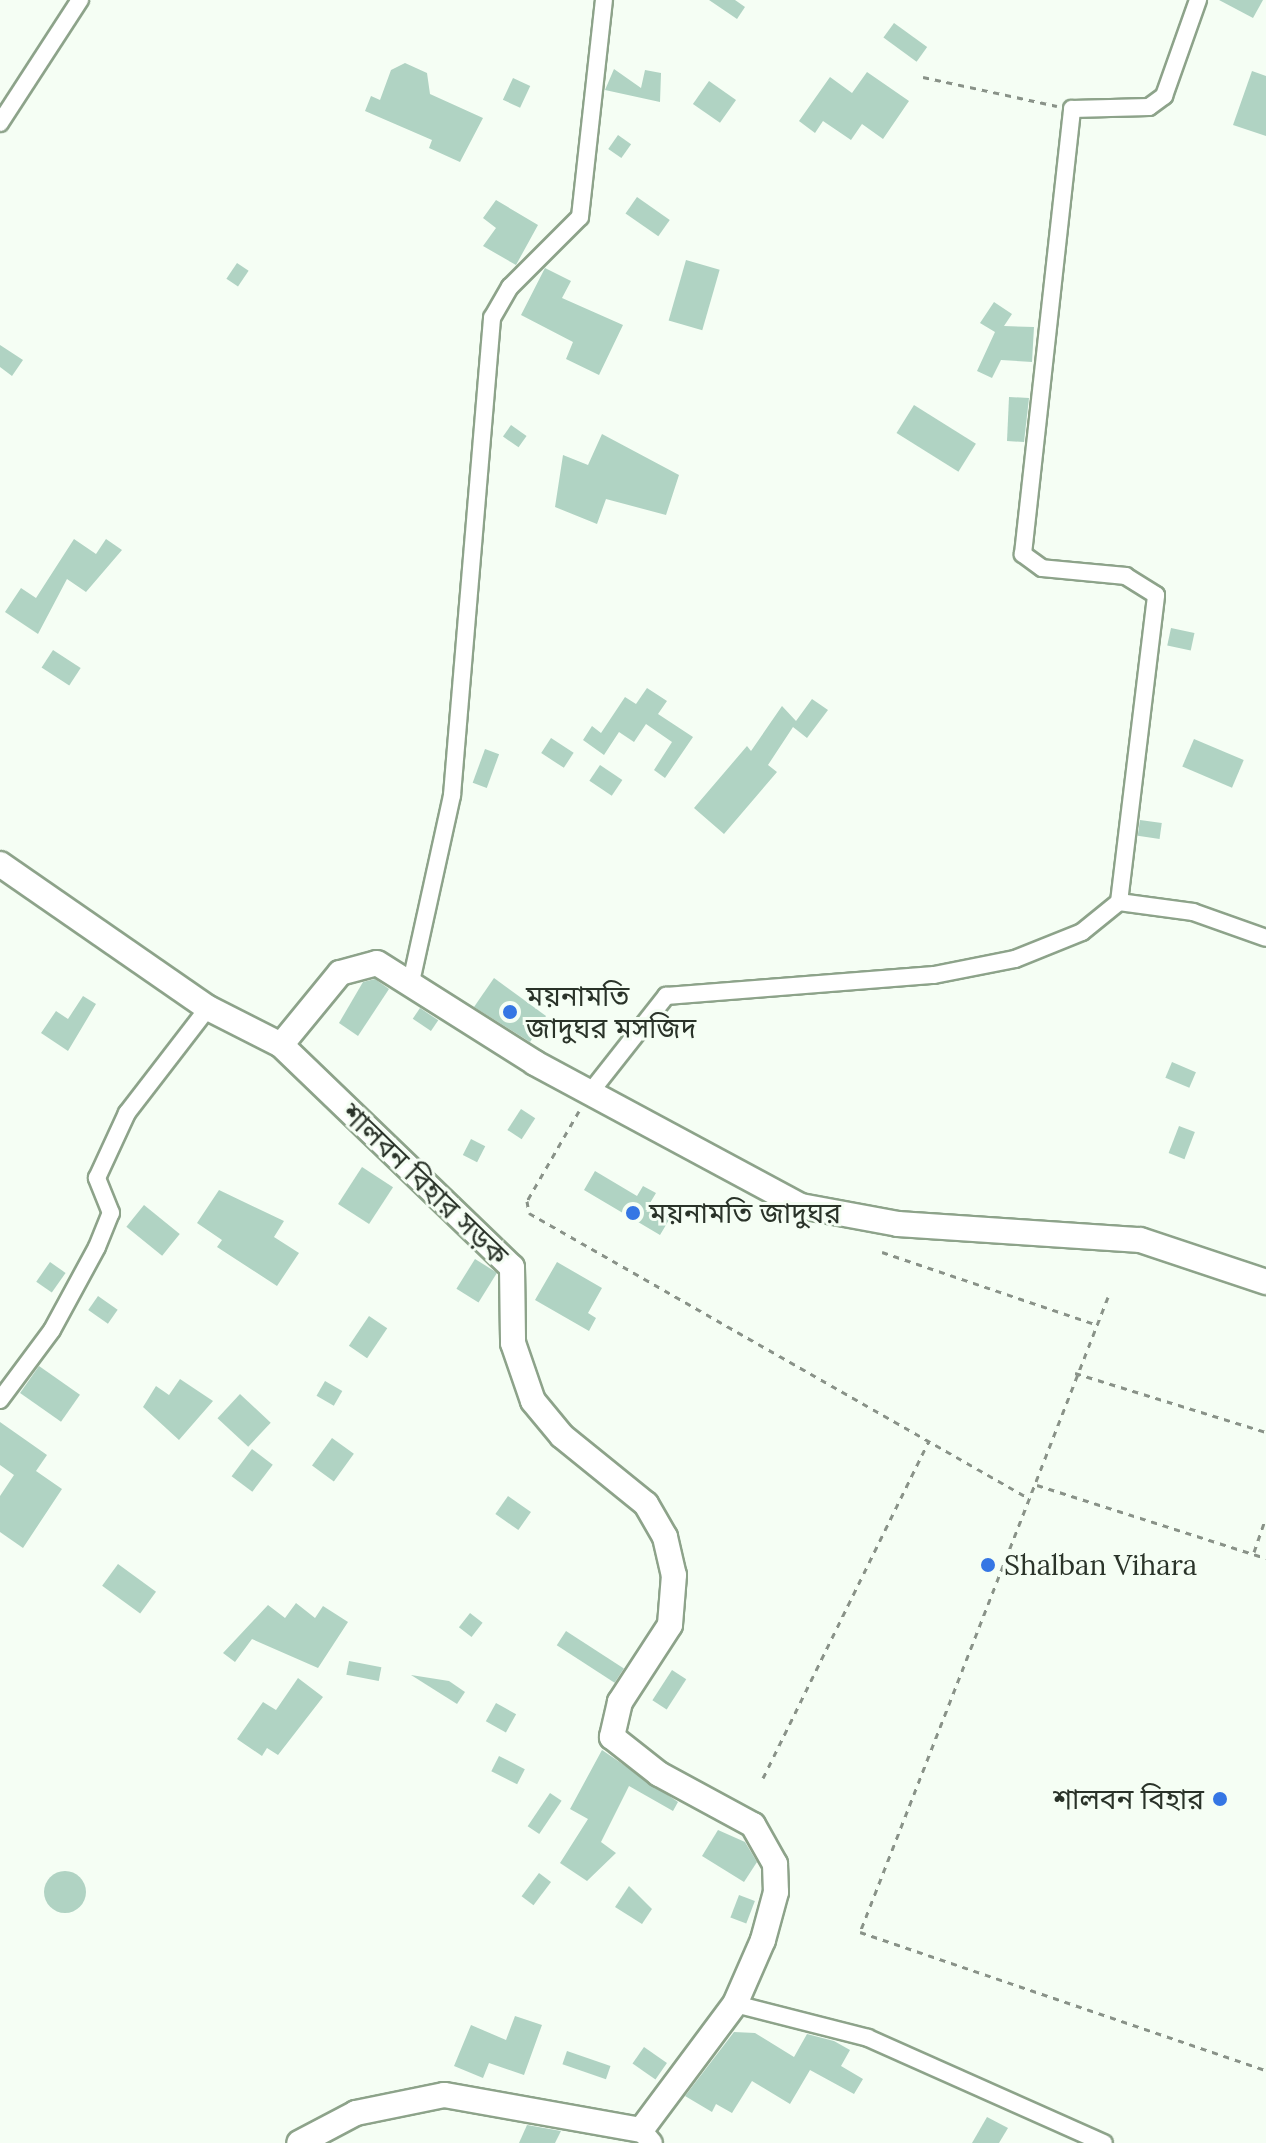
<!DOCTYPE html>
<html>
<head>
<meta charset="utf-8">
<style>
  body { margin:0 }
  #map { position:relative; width:1266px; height:2143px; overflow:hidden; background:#f5fef4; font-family:Lora,"Noto Sans Bengali",serif }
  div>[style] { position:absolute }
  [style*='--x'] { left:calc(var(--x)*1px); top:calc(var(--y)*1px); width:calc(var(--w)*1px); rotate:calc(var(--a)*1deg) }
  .building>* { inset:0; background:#b0d3c3; transform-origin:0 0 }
  .round { border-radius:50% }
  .path>* { height:3px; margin-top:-1.5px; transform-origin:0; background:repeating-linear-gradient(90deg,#899288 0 6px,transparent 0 12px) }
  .roads { filter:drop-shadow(2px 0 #8da38a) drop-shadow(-2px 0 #8da38a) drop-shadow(0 2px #8da38a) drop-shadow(0 -2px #8da38a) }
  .minor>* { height:16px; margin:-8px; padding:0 8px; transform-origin:8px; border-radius:8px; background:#fff }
  .tertiary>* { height:20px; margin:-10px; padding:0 10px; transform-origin:10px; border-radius:10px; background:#fff }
  .secondary>* { height:24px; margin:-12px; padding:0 12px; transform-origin:12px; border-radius:12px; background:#fff }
  .dots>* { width:22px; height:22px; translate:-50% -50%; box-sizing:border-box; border:4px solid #f5fef4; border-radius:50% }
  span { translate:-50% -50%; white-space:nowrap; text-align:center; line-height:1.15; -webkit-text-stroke:6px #f5fef4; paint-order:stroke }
  .poi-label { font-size:28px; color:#2a3329 }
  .left { translate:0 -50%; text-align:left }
  .right { translate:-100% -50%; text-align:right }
  .street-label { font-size:28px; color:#2a3329 }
</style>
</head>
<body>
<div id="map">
  <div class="building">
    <i style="clip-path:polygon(709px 0,735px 0,745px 7px,737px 19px)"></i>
    <i style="clip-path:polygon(1219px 0,1263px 0,1253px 18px)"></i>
    <i style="left:894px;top:23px;width:41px;height:18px;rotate:36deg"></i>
    <i style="clip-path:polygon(405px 63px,427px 73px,430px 94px,483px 118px,460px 162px,429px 148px,432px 140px,365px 111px,371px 96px,380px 100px,391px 70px)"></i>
    <i style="clip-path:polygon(614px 69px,641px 88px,645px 70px,661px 73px,660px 102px,605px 90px)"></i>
    <i style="clip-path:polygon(1252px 71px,1266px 76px,1266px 136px,1233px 125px)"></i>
    <i style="clip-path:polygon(867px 72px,909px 101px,883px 139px,862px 124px,851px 140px,823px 121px,815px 133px,799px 121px,830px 77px,852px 93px)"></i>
    <i style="left:513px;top:78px;width:19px;height:24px;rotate:25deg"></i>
    <i style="left:709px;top:81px;width:33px;height:28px;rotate:35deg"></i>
    <i style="left:618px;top:135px;width:16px;height:17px;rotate:35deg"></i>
    <i style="left:637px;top:197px;width:40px;height:20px;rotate:35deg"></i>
    <i style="clip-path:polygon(496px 200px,538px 225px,516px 265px,483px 246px,496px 228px,483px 218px)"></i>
    <i style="left:686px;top:260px;width:35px;height:63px;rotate:16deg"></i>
    <i style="left:237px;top:263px;width:14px;height:19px;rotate:34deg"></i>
    <i style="clip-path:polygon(545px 268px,571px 281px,562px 298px,623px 325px,599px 375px,566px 359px,573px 342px,521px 315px)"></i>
    <i style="clip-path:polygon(994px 302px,1012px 314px,1004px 326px,1034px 327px,1032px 362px,1001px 360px,992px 378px,977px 371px,995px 332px,980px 323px)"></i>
    <i style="clip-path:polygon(0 345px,23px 360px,12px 376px,0 367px)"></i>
    <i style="clip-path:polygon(1009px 397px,1029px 398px,1024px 442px,1007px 441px)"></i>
    <i style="left:914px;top:405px;width:73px;height:33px;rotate:32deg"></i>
    <i style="left:511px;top:425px;width:19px;height:14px;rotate:35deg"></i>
    <i style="clip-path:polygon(602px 434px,679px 475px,666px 515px,606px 499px,597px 524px,555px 507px,563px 455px,588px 465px)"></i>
    <i style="clip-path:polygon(74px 539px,96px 554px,106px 539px,122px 550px,86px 592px,67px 579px,38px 634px,5px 612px,21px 588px,36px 598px)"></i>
    <i style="left:1171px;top:628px;width:24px;height:18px;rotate:12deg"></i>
    <i style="left:53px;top:650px;width:33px;height:21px;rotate:33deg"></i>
    <i style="clip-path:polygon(647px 688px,667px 701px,658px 714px,693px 737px,665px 778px,654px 770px,672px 742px,646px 724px,634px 742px,619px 732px,604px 755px,583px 740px,592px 726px,601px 733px,625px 697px,636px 704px)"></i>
    <i style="clip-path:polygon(812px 699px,828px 710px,807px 738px,793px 727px,768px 765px,777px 772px,724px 834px,694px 808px,747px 746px,751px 751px,782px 706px,796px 721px)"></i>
    <i style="left:551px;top:738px;width:27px;height:18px;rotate:33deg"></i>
    <i style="left:1194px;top:739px;width:54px;height:30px;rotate:23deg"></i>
    <i style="left:485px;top:749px;width:15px;height:36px;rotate:20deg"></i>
    <i style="left:600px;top:765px;width:27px;height:19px;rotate:34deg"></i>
    <i style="left:1140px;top:820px;width:22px;height:16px;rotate:8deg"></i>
    <i style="clip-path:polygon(494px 978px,546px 1016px,530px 1042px,474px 1007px)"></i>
    <i style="clip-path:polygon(375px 979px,389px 989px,358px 1036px,339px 1023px,363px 982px)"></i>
    <i style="clip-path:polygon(83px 996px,96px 1004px,68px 1051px,41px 1033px,56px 1011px,68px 1019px)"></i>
    <i style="left:420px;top:1008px;width:22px;height:13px;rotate:34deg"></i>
    <i style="left:1172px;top:1062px;width:26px;height:17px;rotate:23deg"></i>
    <i style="left:521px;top:1109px;width:17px;height:25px;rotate:33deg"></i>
    <i style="left:1179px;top:1126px;width:17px;height:29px;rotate:21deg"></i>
    <i style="left:471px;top:1139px;width:16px;height:18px;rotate:27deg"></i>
    <i style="left:362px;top:1167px;width:37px;height:44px;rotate:33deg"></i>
    <i style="clip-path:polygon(595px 1171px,637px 1196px,643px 1186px,656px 1193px,650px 1203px,672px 1215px,660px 1235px,584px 1190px)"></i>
    <i style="clip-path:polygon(219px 1190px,284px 1221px,274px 1237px,299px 1253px,277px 1286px,217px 1247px,222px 1240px,197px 1223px)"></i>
    <i style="left:144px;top:1205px;width:46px;height:28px;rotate:39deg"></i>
    <i style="left:475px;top:1259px;width:26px;height:35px;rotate:32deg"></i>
    <i style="left:50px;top:1262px;width:19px;height:24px;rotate:35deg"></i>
    <i style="clip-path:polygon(557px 1262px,602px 1288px,588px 1313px,596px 1318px,589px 1331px,535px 1300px)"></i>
    <i style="left:98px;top:1296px;width:24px;height:17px;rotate:35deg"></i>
    <i style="left:369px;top:1316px;width:22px;height:36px;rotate:34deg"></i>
    <i style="left:39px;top:1366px;width:50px;height:33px;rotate:35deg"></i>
    <i style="clip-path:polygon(180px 1379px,213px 1401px,179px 1440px,143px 1407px,156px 1386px,169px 1395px)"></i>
    <i style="left:325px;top:1381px;width:20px;height:17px;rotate:30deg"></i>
    <i style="left:240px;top:1394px;width:42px;height:33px;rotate:43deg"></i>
    <i style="clip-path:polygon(0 1422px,47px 1455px,36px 1471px,62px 1489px,23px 1548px,0 1532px,0 1496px,14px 1475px,0 1465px)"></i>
    <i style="left:332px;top:1438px;width:27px;height:34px;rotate:36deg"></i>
    <i style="left:252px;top:1449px;width:26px;height:34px;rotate:37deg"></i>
    <i style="left:508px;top:1496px;width:28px;height:22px;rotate:35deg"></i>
    <i style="left:118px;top:1564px;width:47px;height:27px;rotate:36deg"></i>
    <i style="clip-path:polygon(296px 1603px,315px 1618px,323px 1606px,348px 1622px,318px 1668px,252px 1639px,235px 1662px,223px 1653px,268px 1605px,285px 1618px)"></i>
    <i style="left:470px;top:1613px;width:16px;height:18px;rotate:38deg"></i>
    <i style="left:566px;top:1631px;width:69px;height:17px;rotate:33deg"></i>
    <i style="left:349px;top:1661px;width:33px;height:14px;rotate:11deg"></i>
    <i style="left:672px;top:1670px;width:17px;height:36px;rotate:33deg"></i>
    <i style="clip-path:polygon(411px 1675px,449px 1681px,465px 1692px,457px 1704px)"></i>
    <i style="clip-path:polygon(298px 1678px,323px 1697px,278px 1755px,267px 1748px,262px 1756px,237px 1739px,263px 1702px,276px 1710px)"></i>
    <i style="left:496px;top:1703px;width:23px;height:21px;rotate:29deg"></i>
    <i style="clip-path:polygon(602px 1750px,678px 1802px,673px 1811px,629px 1786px,601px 1842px,616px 1853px,587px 1881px,560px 1863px,588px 1819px,570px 1809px)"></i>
    <i style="left:499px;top:1756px;width:29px;height:17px;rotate:27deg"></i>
    <i style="left:550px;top:1793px;width:14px;height:40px;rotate:34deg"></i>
    <i style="clip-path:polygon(718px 1830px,745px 1842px,757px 1862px,744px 1882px,702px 1856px)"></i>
    <i class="round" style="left:44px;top:1871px;width:42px;height:42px"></i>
    <i style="left:539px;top:1873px;width:15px;height:29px;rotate:37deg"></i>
    <i style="clip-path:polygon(629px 1886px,652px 1909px,642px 1924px,615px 1907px)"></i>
    <i style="left:739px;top:1895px;width:17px;height:24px;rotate:21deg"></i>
    <i style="clip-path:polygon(515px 2016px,542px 2025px,524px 2075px,489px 2063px,483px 2078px,454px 2066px,471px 2025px,506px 2040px)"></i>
    <i style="clip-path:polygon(734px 2032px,755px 2033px,794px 2057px,807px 2034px,834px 2041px,850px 2050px,841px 2066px,863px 2079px,854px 2094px,810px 2070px,790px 2104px,752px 2081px,732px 2113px,716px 2104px,712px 2112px,685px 2096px)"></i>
    <i style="left:644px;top:2047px;width:28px;height:20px;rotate:35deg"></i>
    <i style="left:567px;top:2051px;width:46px;height:14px;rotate:19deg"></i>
    <i style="clip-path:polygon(987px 2117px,1008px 2128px,999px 2143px,972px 2143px)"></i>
    <i style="clip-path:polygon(527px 2125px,561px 2131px,555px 2143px,519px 2143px)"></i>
  </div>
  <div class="path">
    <i style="--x:923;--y:77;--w:137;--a:12.2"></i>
    <i style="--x:579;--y:1111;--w:104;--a:120"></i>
    <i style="--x:527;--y:1201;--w:12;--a:81"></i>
    <i style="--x:529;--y:1213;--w:577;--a:29.72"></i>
    <i style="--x:882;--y:1252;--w:225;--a:18.7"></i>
    <i style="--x:1108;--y:1297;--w:682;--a:111.33"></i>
    <i style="--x:860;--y:1932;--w:429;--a:18.8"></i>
    <i style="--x:1075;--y:1373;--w:200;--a:17.2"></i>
    <i style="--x:1037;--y:1485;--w:240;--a:17.7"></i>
    <i style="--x:1254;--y:1552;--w:36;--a:-71"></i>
    <i style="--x:763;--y:1778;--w:376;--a:-63.8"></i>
  </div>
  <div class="roads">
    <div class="minor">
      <i style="--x:0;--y:123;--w:147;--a:-57"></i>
      <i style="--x:1119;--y:902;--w:75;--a:7.7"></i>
      <i style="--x:1193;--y:912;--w:77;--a:19.6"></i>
      <i style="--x:411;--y:982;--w:191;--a:-77.6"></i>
      <i style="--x:452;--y:795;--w:479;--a:-85.2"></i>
      <i style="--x:492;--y:318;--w:36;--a:-60"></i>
      <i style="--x:510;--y:287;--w:99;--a:-45"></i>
      <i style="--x:580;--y:217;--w:218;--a:-83.7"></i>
      <i style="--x:589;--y:1094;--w:125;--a:-51.8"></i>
      <i style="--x:666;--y:996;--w:269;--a:-4.5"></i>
      <i style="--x:934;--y:975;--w:83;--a:-11.2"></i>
      <i style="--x:1015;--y:959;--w:72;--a:-21.9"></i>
      <i style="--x:1082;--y:932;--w:48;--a:-39"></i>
      <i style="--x:1119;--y:902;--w:309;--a:-83.1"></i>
      <i style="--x:1156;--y:595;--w:36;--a:-148"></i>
      <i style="--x:1126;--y:576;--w:84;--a:-174.6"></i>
      <i style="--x:1042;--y:568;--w:24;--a:-144"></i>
      <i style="--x:1023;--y:554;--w:448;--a:-83.7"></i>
      <i style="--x:1072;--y:109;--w:77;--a:-1.5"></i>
      <i style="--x:1149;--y:107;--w:19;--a:-36"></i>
      <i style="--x:1164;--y:96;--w:102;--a:-70.5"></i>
      <i style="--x:0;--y:1400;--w:87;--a:-53.4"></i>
      <i style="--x:52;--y:1330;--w:94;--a:-61.5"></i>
      <i style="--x:97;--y:1247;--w:37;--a:-68"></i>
      <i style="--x:111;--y:1213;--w:38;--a:-112"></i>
      <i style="--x:97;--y:1178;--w:72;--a:-65.2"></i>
      <i style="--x:127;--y:1113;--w:133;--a:-52.4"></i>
      <i style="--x:735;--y:2004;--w:137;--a:14.3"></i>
      <i style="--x:868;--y:2038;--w:258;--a:24"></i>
    </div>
    <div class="tertiary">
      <i style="--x:641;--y:2130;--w:17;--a:50"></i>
    </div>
    <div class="secondary">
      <i style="--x:0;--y:864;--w:253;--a:34.7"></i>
      <i style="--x:208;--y:1008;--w:82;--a:26.9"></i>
      <i style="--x:281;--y:1045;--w:320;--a:43.9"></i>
      <i style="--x:512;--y:1267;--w:76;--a:89.2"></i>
      <i style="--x:513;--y:1343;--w:61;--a:71"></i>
      <i style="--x:533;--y:1401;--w:45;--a:50.4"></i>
      <i style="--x:562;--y:1436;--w:108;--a:39"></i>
      <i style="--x:646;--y:1504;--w:38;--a:60"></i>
      <i style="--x:665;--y:1537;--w:39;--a:77"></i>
      <i style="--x:674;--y:1575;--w:50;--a:94.6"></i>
      <i style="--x:670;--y:1625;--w:92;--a:123"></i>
      <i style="--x:620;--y:1702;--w:36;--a:103"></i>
      <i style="--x:612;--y:1737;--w:60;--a:38.2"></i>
      <i style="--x:659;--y:1774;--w:107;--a:28.5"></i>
      <i style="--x:753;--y:1825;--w:45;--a:60.6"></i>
      <i style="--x:775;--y:1864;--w:28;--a:88"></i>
      <i style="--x:776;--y:1892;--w:50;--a:105.2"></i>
      <i style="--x:763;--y:1940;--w:70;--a:113.6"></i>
      <i style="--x:735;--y:2004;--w:157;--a:126.7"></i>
      <i style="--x:641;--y:2130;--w:200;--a:-169.9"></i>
      <i style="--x:444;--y:2095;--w:90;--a:168.4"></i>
      <i style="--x:356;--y:2113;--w:64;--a:152.2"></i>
      <i style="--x:281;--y:1045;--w:93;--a:-50.7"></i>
      <i style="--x:340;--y:973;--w:38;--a:-15"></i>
      <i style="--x:377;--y:963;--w:187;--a:32.3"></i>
      <i style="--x:535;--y:1063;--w:302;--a:28.3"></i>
      <i style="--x:801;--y:1206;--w:99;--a:10.5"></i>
      <i style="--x:898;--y:1224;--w:243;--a:3.8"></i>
      <i style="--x:1140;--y:1240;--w:133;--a:18.4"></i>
    </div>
  </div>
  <div class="dots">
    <i style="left:510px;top:1012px;background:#3576e4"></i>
    <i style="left:633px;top:1213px;background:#3576e4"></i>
    <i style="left:988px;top:1565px;background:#3576e4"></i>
    <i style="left:1220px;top:1799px;background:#3576e4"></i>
  </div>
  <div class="poi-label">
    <span class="left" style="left:526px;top:1012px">ময়নামতি<br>জাদুঘর মসজিদ</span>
    <span class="left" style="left:649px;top:1213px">ময়নামতি জাদুঘর</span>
    <span class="left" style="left:1004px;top:1565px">Shalban Vihara</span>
    <span class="right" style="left:1204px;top:1799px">শালবন বিহার</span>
  </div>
  <div class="street-label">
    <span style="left:425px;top:1184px;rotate:44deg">শালবন বিহার সড়ক</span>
  </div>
</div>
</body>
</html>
